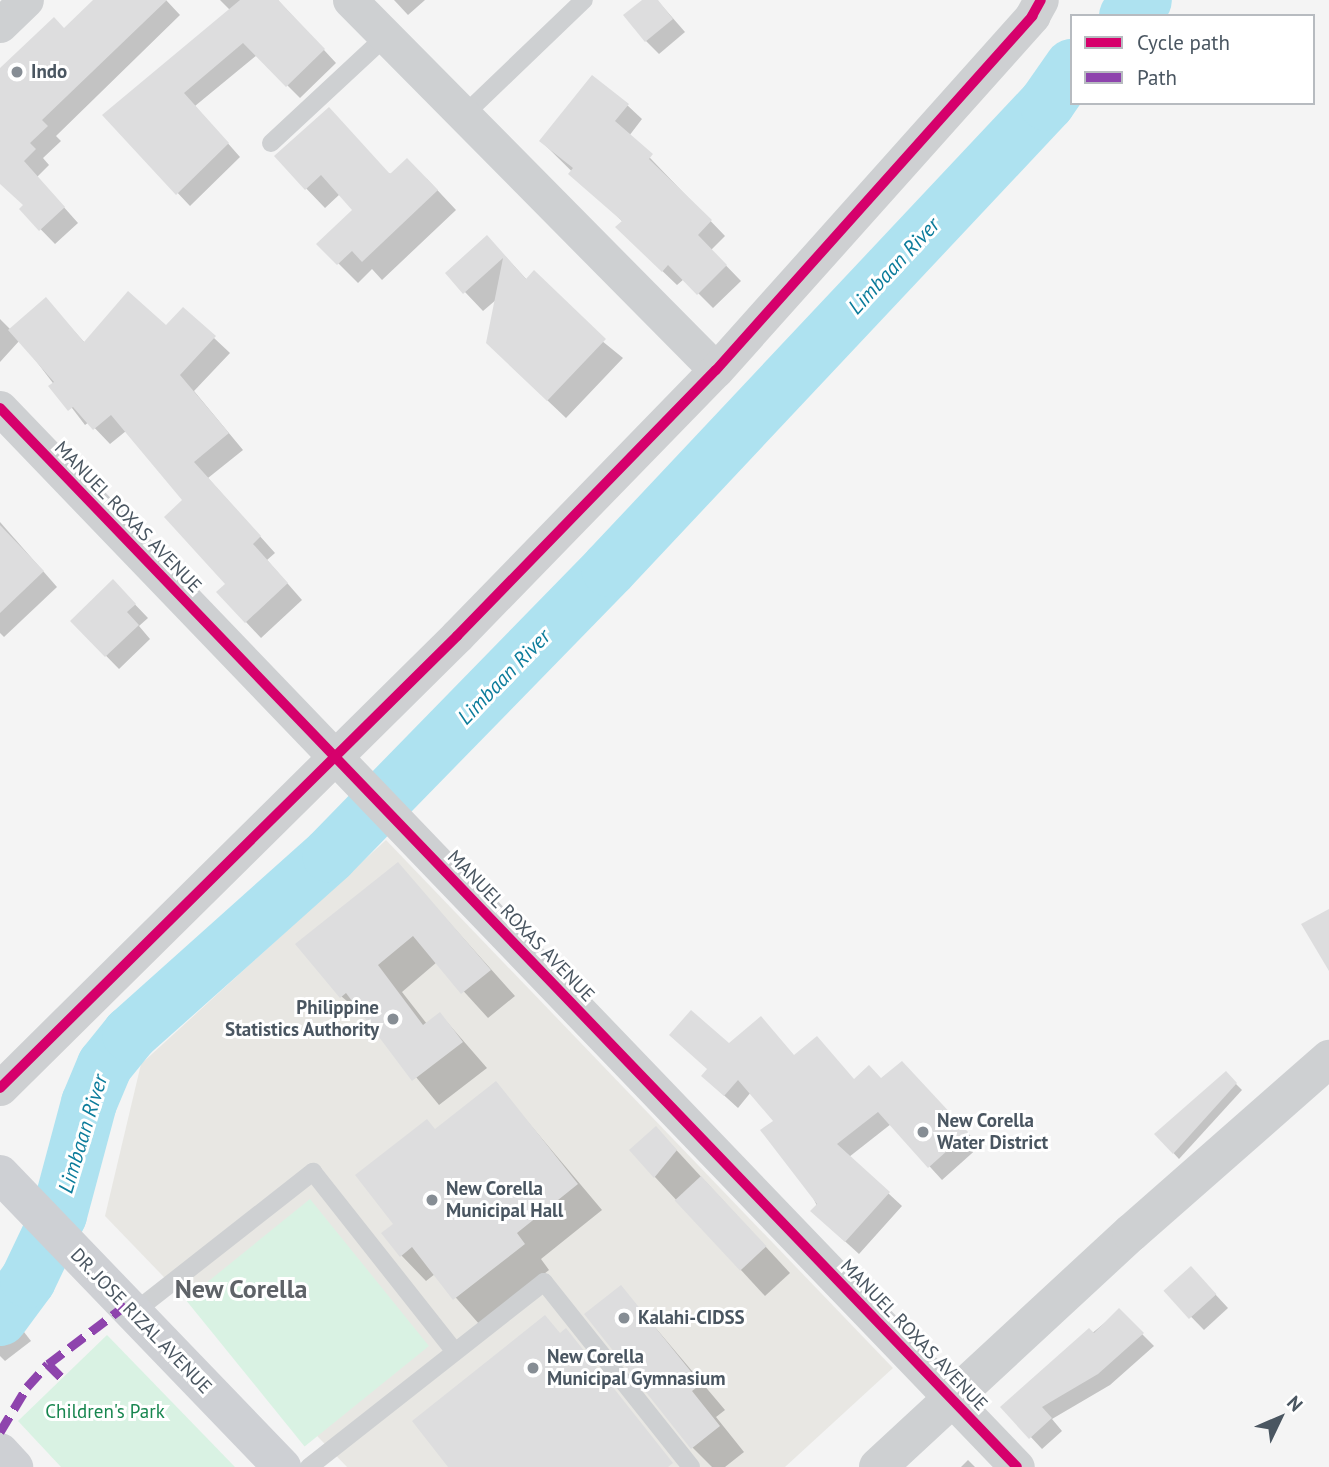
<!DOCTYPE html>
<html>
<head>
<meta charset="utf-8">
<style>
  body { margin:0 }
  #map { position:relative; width:1329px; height:1467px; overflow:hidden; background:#f4f4f4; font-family:"PT Sans",sans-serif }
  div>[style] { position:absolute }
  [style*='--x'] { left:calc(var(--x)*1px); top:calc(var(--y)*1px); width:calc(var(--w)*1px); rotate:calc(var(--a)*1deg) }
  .commercial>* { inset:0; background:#e8e7e3 }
  .green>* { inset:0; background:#d9f2e3; transform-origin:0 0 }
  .shadow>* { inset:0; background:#0003 }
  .river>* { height:56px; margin:-28px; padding:0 28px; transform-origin:28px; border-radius:28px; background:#aee2f0 }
  .building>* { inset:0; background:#ddddde; transform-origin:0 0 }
  .service>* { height:18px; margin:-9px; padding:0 9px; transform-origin:9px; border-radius:9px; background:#ced0d2 }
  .minor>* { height:35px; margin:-17.5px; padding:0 17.5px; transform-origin:17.5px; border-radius:17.5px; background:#ced0d2 }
  .tertiary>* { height:38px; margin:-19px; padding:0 19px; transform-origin:19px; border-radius:19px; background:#ced0d2 }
  .secondary>* { height:38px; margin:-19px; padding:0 19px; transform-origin:19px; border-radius:19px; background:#ced0d4 }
  .quiet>* { height:9px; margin-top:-4.5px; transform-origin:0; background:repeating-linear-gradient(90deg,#8e44ad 0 18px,transparent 0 27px) }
  .cycleway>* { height:10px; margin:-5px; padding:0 5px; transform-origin:5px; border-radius:5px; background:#d6006c }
  .dots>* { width:19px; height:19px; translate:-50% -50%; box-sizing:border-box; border:4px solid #fff; border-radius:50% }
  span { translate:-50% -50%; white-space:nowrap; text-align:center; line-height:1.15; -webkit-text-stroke:6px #fff; paint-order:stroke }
  .poi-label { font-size:19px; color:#4a5661; font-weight:700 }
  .left { translate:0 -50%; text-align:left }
  .right { translate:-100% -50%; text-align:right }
  .street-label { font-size:19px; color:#4a5661 }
  .park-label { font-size:19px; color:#17864f }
  .water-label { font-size:21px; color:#0c7c9b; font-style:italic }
  .district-label { font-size:26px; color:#5f6368; font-weight:700 }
  .legend { position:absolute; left:1070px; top:14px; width:245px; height:91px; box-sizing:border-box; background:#fff; border:2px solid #b7bbc0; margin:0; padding:9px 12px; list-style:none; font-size:21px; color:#4a5661 }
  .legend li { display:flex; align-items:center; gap:14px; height:35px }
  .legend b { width:35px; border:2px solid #b7bbc0 }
  .north { position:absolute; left:1245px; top:1383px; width:70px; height:70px; -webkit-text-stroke:5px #fff; paint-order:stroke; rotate:46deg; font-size:19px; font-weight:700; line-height:28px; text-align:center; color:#4a5661 }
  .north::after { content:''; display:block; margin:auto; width:24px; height:32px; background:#4a5661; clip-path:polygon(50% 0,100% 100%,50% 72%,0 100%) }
</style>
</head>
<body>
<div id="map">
  <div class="commercial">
    <i style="clip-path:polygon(386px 840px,893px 1368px,785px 1467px,347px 1467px,105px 1216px,141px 1064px)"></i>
  </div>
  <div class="green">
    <i style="left:310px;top:1199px;width:189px;height:160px;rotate:51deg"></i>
    <i style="clip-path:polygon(107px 1335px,235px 1467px,61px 1467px,18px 1421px)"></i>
  </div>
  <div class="shadow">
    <i style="clip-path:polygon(96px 0,166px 0,180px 15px,56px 136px,61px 141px,43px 158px,49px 165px,37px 177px,78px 223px,55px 244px,21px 209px,25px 206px,3px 182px,0 184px,0 71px,65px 30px)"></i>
    <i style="clip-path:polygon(220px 0,278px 0,336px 63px,300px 98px,257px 55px,195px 106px,240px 157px,190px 206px,105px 116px,230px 10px)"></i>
    <i style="clip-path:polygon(394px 0,425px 0,408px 15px)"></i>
    <i style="clip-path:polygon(645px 0,657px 0,685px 32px,659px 54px,646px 41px)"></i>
    <i style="clip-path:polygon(627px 105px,642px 119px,629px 136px,725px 236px,711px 250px,741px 281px,713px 308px,684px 279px,677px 285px,632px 242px,623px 222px,541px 141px)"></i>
    <i style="clip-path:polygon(276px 157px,427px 179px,456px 210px,382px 280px,372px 269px,358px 283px,319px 244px,354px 210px,340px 194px,325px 208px)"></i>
    <i style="clip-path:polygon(505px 256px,527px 280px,623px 358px,566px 418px,506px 361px,497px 299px,483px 311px,447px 273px)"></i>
    <i style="clip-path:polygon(46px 300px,85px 343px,166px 328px,214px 338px,230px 353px,194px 391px,243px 450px,208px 478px,275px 553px,267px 560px,302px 600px,261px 638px,218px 592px,227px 584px,185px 500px,126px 431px,110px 444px,89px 422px,85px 425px,20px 340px,0 362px,0 319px,11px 330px)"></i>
    <i style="clip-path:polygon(0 522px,57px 587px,4px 637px,0 633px)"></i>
    <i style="clip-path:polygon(126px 595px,148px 618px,139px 626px,150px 639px,119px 669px,72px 621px)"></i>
    <i style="clip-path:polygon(398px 865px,515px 996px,488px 1018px,437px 962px,402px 992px,427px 1024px,440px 1014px,487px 1068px,439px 1105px,369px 1020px,341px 996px)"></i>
    <i style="clip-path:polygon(761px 1018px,795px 1057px,855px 1081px,915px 1077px,980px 1146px,942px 1180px,891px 1124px,849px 1157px,902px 1206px,859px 1254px,826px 1224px,775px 1121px,751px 1092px,738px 1108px,717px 1089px,729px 1046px)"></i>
    <i style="clip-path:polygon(1226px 1074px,1242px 1090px,1179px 1159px,1156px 1134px)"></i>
    <i style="clip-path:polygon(496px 1084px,602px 1210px,541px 1259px,549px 1270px,480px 1325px,435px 1274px,426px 1281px,401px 1255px,395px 1224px,436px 1130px)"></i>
    <i style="clip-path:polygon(656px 1128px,790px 1273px,765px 1296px,655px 1177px)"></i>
    <i style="clip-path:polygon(1203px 1281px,1228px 1308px,1204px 1330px,1167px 1292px)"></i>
    <i style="clip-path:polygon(621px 1287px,725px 1410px,716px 1417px,744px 1452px,725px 1467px,712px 1467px,692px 1447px)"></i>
    <i style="clip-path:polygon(0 1301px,31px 1341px,5px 1361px,0 1356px)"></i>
    <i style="clip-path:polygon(1119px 1311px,1154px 1346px,1110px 1385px,1052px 1419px,1062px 1431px,1042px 1449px,1003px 1407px)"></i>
    <i style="clip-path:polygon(968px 1460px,975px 1467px,961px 1467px)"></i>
  </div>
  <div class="river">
    <i style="--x:1127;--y:16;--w:23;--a:-43"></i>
    <i style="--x:0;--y:1318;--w:47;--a:-53.6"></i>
    <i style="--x:28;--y:1280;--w:72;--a:-64.5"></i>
    <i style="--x:59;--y:1215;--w:116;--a:-75"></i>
    <i style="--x:89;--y:1103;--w:41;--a:-67.2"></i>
    <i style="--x:105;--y:1065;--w:40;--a:-51"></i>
    <i style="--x:130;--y:1034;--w:268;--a:-41.8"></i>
    <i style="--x:330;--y:855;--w:400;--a:-45.7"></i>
    <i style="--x:609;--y:569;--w:640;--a:-46.77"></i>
    <i style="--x:1047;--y:103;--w:44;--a:-55.2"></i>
  </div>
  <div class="building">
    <i style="clip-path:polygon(93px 0,167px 0,42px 120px,48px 126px,30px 143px,36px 149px,24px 161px,65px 207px,39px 231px,19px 209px,23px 205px,0 184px,0 68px,54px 17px,64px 28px)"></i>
    <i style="clip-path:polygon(240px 0,278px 0,325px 49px,286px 87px,243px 43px,184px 93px,229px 143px,176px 195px,102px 115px)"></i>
    <i style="clip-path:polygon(642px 0,658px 0,673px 19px,645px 42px,623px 15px)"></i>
    <i style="clip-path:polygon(592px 75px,629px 104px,615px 121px,653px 154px,649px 159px,712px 220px,698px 235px,727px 265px,697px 295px,668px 265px,662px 272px,615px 227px,622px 221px,568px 174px,573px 168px,539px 141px)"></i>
    <i style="clip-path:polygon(329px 107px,390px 174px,407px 158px,438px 190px,362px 262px,352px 251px,337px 265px,316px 244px,352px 210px,321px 175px,305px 190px,274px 156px)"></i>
    <i style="clip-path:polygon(487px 235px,526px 279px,534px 270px,606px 339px,547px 401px,486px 343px,503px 258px,463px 294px,445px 273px)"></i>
    <i style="clip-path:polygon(128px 291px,166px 325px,183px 307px,216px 336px,180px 375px,229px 433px,194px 462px,261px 536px,253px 544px,288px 583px,245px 623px,216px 592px,225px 584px,164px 517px,182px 500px,111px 415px,93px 430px,73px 407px,68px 411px,48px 386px,54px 382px,8px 330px,46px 297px,84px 342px)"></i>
    <i style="clip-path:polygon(0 525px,44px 571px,0 613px)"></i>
    <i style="clip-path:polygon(113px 579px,136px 604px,127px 612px,139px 625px,105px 657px,70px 621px)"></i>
    <i style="clip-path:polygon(398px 862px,491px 970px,461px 994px,413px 936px,378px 965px,423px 1025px,440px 1012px,463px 1042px,412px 1081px,346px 993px,340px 998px,295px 944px)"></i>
    <i style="clip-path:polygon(1329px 909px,1329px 971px,1301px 924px)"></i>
    <i style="clip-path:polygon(691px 1010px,729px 1043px,761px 1016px,794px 1055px,817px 1036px,854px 1079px,869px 1065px,881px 1078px,902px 1061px,968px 1132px,928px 1168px,878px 1112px,837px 1144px,890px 1192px,845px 1242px,810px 1211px,817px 1204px,760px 1130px,773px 1121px,738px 1080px,724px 1096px,701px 1076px,707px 1069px,669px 1035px)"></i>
    <i style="clip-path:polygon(1226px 1071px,1237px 1083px,1173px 1154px,1154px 1134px)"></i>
    <i style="clip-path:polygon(496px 1081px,578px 1184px,517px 1233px,525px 1244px,453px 1300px,412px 1247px,400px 1257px,381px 1233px,393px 1224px,355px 1175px,427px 1119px,435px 1129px)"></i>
    <i style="clip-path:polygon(656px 1126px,677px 1150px,654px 1178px,629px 1150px)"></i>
    <i style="left:701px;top:1176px;width:96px;height:36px;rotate:47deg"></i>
    <i style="left:1191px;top:1266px;width:38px;height:37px;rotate:48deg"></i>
    <i style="clip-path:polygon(621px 1285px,701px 1384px,692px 1391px,720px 1426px,691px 1449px,584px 1314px)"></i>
    <i style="clip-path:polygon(1119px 1308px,1144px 1333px,1098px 1374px,1042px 1407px,1052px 1418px,1029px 1439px,1000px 1407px,1089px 1328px,1094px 1333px)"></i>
    <i style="clip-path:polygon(545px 1315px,560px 1333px,566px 1328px,673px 1463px,668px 1467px,448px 1467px,412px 1421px)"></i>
  </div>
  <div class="service">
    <i style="--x:464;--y:115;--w:166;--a:-43.8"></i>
    <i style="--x:271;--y:143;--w:157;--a:-42.9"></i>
    <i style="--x:133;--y:1313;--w:229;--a:-38.1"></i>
    <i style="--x:313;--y:1172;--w:229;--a:51.7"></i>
    <i style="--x:309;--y:1467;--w:299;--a:-38.2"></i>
    <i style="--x:544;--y:1282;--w:236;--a:51.5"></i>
  </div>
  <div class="minor">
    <i style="--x:350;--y:0;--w:520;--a:45.31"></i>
    <i style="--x:0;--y:25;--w:36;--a:-44"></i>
    <i style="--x:0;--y:408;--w:1468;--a:46.16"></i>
    <i style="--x:0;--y:1088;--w:643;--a:-44.68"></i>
    <i style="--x:457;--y:636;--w:371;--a:-45.8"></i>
    <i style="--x:716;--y:370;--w:475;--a:-48.2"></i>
    <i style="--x:1032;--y:16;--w:18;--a:-61"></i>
  </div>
  <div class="tertiary">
    <i style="--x:878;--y:1467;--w:345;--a:-42.8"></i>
    <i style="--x:1131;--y:1233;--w:264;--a:-41.3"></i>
  </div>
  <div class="secondary">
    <i style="--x:0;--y:1174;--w:407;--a:46.1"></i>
    <i style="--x:0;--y:1452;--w:21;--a:47"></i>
  </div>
  <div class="quiet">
    <i style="--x:48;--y:1364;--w:20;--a:45"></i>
    <i style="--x:0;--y:1432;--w:52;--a:-59"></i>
    <i style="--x:27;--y:1387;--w:31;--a:-48"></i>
    <i style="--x:48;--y:1364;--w:98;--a:-37.1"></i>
  </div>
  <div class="cycleway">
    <i style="--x:0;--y:408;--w:1468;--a:46.16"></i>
    <i style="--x:0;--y:1088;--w:643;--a:-44.68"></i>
    <i style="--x:457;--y:636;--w:371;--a:-45.8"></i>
    <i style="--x:716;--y:370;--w:475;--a:-48.2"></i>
    <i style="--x:1032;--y:16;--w:18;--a:-61"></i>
  </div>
  <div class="dots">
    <i style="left:17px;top:72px;background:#868d94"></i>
    <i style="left:393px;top:1019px;background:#868d94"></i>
    <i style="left:923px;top:1132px;background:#868d94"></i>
    <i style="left:432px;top:1200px;background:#868d94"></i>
    <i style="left:624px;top:1318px;background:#868d94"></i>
    <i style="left:533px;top:1368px;background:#868d94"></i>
  </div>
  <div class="poi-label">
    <span class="left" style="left:31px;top:72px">Indo</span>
    <span class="right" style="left:379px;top:1019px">Philippine<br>Statistics Authority</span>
    <span class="left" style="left:937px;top:1132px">New Corella<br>Water District</span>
    <span class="left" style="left:446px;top:1200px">New Corella<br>Municipal Hall</span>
    <span class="left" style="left:638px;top:1318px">Kalahi-CIDSS</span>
    <span class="left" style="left:547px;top:1368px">New Corella<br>Municipal Gymnasium</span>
  </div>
  <div class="street-label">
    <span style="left:128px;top:517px;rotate:46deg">MANUEL ROXAS AVENUE</span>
    <span style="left:521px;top:926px;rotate:46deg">MANUEL ROXAS AVENUE</span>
    <span style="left:141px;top:1321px;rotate:46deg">DR. JOSE RIZAL AVENUE</span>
    <span style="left:914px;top:1335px;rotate:46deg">MANUEL ROXAS AVENUE</span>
  </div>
  <div class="park-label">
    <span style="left:105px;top:1412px">Children's Park</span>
  </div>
  <div class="water-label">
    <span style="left:894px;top:266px;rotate:-47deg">Limbaan River</span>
    <span style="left:504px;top:677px;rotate:-46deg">Limbaan River</span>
    <span style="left:83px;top:1134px;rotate:-73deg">Limbaan River</span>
  </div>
  <div class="district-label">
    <span style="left:241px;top:1289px">New Corella</span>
  </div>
  <ul class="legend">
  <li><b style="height:9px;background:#d6006c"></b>Cycle path</li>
  <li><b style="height:9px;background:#8e44ad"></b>Path</li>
  </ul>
  <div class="north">N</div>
</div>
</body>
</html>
